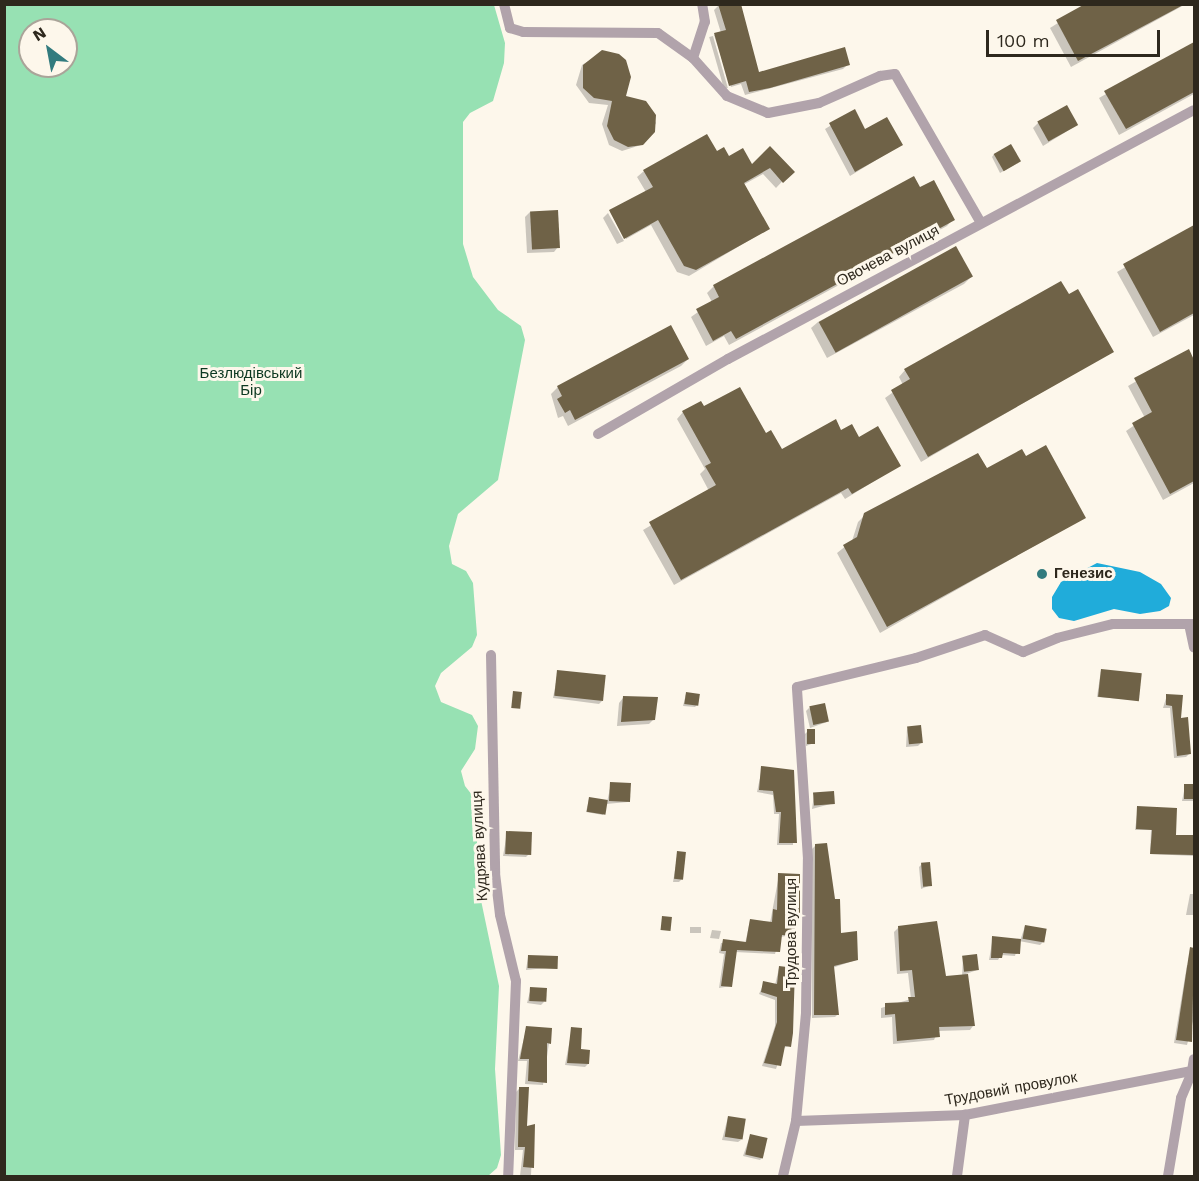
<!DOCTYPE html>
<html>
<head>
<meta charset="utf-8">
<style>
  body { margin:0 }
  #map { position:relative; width:1199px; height:1181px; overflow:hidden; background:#fdf7eb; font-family:"Work Sans",sans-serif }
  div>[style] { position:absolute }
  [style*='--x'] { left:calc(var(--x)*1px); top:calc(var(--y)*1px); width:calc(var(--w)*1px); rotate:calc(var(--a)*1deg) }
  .green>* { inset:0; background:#97e1b3 }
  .water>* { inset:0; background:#20acda }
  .shadow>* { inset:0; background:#0003; transform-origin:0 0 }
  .building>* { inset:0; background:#6f6247; transform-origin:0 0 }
  .street>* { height:10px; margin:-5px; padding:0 5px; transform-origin:5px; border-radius:5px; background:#b1a3ab }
  .dots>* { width:16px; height:16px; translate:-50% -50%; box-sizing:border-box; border:3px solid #fdf7eb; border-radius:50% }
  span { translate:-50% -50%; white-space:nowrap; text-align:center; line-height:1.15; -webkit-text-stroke:6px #fdf7eb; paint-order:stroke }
  .street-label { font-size:15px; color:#2e281d }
  .park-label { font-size:15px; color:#0d3821 }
  .poi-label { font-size:15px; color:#2e281d; font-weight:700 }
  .left { translate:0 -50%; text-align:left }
  .frame { position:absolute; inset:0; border:6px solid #2e281d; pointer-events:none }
  .north { position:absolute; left:18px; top:18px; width:60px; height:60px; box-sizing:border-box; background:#fdf7eb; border:2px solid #aaa499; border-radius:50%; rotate:328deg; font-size:16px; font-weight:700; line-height:24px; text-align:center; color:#2e281d }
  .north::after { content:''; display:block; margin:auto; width:21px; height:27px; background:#327b7e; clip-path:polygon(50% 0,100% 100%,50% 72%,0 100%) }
  .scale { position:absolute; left:986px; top:30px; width:174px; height:27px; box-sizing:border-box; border:3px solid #2e281d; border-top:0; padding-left:8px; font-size:18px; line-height:21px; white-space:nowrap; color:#2e281d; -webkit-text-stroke:4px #fdf7eb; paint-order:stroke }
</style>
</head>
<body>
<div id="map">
  <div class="green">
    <i style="clip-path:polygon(evenodd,4px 5px,494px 5px,505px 43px,504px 63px,493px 101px,470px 113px,463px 122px,463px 244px,473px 277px,498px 310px,521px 326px,525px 340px,498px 480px,458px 514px,449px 546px,452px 564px,466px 571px,473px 583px,477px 635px,472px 647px,441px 673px,435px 686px,441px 702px,472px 715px,478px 726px,475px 749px,461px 771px,465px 786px,476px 800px,478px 886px,499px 986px,495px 1069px,501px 1155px,497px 1168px,488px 1176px,5px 1176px,4px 5px,30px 30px,66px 30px,66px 66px,30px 66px,30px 30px)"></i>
  </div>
  <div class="water">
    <i style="clip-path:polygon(1097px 563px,1140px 572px,1161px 584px,1171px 598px,1169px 606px,1160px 611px,1140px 614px,1114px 609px,1074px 621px,1059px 618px,1052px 609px,1052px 597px,1061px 582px)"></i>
  </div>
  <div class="shadow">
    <i style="clip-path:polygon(1088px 4px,1186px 4px,1071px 67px,1050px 28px)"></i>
    <i style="clip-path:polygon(719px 5px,757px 74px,848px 64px,843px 69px,745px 95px,741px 84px,731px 87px,714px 35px,721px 33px,714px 10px)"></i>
    <i style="left:713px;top:36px;width:54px;height:4px;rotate:74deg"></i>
    <i style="clip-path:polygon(1194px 43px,1194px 94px,1119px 135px,1099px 98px)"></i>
    <i style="clip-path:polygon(603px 52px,624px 98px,645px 102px,656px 123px,644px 144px,622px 151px,609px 145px,602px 124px,608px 105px,589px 103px,576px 85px,582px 65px)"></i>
    <i style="clip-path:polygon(854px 111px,865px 131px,901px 145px,850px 176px,825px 129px)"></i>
    <i style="clip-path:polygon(1038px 123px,1077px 125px,1043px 146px,1033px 128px)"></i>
    <i style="clip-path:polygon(770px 148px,792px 171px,776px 188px,763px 174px,743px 185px,768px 229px,689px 276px,677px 272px,651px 225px,626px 239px,610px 212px,646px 192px,637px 177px,644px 171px,716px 153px,751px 167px)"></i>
    <i style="clip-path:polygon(994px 154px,1016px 164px,1000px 173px,992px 157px)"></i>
    <i style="clip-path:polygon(920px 189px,953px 219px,947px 226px,729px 345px,724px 336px,706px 346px,691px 317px,712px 302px,707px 293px,714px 286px)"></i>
    <i style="clip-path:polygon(530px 212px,558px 247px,554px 252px,527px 253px,525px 217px)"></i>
    <i style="clip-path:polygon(608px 213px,624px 241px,617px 244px,603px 218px)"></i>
    <i style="clip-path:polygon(1194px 227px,1194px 315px,1153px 337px,1117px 272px)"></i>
    <i style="clip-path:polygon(955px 248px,971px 277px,964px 284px,827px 358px,811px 328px,818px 322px)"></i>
    <i style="clip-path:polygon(670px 327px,688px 359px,681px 366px,568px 426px,563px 416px,558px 418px,551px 394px,558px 387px)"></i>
    <i style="clip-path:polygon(1188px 351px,1194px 363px,1194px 483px,1163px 500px,1126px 431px,1145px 418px,1128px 386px)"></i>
    <i style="clip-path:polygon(1112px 352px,921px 462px,885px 398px,903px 385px,899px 377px,905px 370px)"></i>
    <i style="clip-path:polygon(703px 408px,765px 435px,781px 451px,841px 432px,858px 439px,899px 466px,845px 499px,841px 493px,674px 585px,643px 530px,709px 491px,700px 474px,705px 469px,677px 419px,683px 412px)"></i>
    <i style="clip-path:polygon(986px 470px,1084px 518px,880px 633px,837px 553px,852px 541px,858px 522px,865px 515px)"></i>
    <i style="clip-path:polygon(1101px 670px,1137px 700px,1097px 697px)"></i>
    <i style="clip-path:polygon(558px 672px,602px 701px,599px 704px,553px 698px)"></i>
    <i style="clip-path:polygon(686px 694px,698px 704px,695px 707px,683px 706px)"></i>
    <i style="clip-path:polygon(1167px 695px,1179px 719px,1189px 754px,1186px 757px,1174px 758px,1170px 708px,1163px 708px)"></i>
    <i style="clip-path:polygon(623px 698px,654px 719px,649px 724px,617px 726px,619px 703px)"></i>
    <i style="clip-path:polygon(809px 708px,827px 722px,810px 728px,806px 711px)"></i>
    <i style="clip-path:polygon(907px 729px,921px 743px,918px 746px,906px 747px)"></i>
    <i style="clip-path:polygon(808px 731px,814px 743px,806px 746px,805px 734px)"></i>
    <i style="clip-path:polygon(762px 768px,793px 772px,793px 845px,777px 845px,779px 814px,774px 814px,773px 795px,757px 792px)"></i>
    <i style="clip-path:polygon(611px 784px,628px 802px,606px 804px,603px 815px,586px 812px,589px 799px,607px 802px)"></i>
    <i style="clip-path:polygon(1185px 786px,1194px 786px,1194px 801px,1182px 801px)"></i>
    <i style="clip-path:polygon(814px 795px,834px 803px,812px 809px)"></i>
    <i style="clip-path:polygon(1138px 807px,1174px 836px,1194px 837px,1194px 856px,1150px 854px,1151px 830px,1135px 830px)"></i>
    <i style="clip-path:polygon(507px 833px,529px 854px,526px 857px,503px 856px)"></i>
    <i style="clip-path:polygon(815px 846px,840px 935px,856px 960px,832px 968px,838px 1014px,835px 1017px,812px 1018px,812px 849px)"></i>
    <i style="clip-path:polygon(678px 852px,682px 879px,679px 882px,673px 882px)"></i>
    <i style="clip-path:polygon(922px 864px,931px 885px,921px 889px,919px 867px)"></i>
    <i style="clip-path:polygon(779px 875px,798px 912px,793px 935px,780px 937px,775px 954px,735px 952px,731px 986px,719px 988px,724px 954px,719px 953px,721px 943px,745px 944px,750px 920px,770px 923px)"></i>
    <i style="clip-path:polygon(1190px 894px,1194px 894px,1194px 915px,1186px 915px)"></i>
    <i style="clip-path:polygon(1025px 926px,1043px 942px,1040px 945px,1019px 941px,1015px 956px,1001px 955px,998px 960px,989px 960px,993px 937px,1020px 941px)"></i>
    <i style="left:690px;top:927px;width:11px;height:6px"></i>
    <i style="clip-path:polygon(898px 928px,945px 978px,962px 976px,963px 957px,977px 970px,966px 974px,973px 1026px,970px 1030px,938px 1031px,934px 1040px,893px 1044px,892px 1017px,881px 1018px,881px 1008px,911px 999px,908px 973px,897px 974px,894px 932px)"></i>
    <i style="clip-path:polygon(712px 930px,721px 931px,719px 939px,710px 938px)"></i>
    <i style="clip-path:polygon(528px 957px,556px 967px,526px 970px)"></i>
    <i style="clip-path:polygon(1187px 965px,1194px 966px,1194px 1017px,1187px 1045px,1174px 1043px)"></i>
    <i style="clip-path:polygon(779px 968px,789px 1046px,783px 1048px,776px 1069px,762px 1066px,775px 1026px,775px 1000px,759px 994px,764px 983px,775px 985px)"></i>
    <i style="clip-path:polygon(531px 988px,544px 1002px,541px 1005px,527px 1003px)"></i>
    <i style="clip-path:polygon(527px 1027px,551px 1029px,543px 1085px,525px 1084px,527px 1061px,518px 1061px)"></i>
    <i style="clip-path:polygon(572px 1029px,588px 1064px,585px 1067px,565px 1065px)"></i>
    <i style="clip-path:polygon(520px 1088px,526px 1128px,533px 1126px,531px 1176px,520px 1176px,523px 1150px,515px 1150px,516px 1092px)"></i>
    <i style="clip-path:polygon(728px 1117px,741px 1140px,738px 1142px,722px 1140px)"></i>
    <i style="clip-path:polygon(750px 1136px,763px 1157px,760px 1160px,743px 1156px)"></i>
  </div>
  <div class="building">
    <i style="clip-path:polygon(718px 4px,741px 4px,759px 72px,845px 47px,850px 65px,770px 88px,749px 92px,746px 81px,729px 86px,714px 33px,726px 30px)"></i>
    <i style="clip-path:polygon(1085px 4px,1185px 4px,1078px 61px,1056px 20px)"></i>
    <i style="clip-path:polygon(1194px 42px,1194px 92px,1126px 129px,1104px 91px)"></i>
    <i style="clip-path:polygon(602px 50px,619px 54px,626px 60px,631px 77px,626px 96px,646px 101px,656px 115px,655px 132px,643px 145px,628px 147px,614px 140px,607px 126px,612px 101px,594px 98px,583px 88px,583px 65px)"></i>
    <i style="left:1067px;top:105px;width:23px;height:34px;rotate:61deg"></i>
    <i style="clip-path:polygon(855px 109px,865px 129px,887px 117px,903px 145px,855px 172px,829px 123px)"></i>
    <i style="clip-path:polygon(707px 134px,717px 151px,724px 147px,729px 156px,743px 148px,752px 164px,770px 146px,795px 172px,783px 183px,770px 168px,744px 183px,770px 229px,696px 270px,684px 266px,658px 220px,624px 239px,609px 210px,653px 187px,643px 170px)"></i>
    <i style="left:1011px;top:144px;width:20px;height:20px;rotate:60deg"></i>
    <i style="clip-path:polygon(914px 176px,920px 187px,934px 180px,955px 220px,736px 339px,731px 331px,713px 341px,696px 309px,719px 297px,713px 285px)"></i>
    <i style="left:558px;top:210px;width:38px;height:28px;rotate:87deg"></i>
    <i style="clip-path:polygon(1194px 225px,1194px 313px,1160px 332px,1123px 264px)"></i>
    <i style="left:956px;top:246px;width:35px;height:157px;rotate:61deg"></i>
    <i style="clip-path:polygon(1061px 281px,1069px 294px,1078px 289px,1114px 352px,928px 457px,891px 390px,910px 379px,904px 369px)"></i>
    <i style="clip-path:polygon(671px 325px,689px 359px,575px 420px,570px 410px,565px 413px,557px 399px,562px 396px,557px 386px)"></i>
    <i style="clip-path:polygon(1189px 349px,1194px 360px,1194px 481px,1170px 494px,1132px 423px,1152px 412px,1134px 378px)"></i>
    <i style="clip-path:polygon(740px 387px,766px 433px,771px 430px,782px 449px,836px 419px,841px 430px,852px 424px,859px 437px,878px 426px,901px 466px,852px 494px,848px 488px,681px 580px,649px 522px,716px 485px,705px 466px,711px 463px,682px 411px,701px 401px,704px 406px)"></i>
    <i style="clip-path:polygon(1046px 445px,1086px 518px,887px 627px,843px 545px,857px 537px,864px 513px,978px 453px,987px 468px,1022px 449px,1026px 456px)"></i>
    <i style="left:1101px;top:669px;width:41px;height:28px;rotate:6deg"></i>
    <i style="left:557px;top:670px;width:49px;height:26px;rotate:6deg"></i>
    <i style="left:513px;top:691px;width:9px;height:17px;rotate:6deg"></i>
    <i style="left:686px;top:692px;width:14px;height:12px;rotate:8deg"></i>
    <i style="clip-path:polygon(1166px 694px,1183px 695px,1181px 718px,1188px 717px,1191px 754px,1177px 756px,1172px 706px,1166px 705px)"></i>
    <i style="clip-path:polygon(623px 696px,658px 697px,655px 720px,621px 722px)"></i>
    <i style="left:825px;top:703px;width:19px;height:16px;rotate:78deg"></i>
    <i style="left:921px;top:725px;width:18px;height:14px;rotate:84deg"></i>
    <i style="left:807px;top:729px;width:8px;height:15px"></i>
    <i style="clip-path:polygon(761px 766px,794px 770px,797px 843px,779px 843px,781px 812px,776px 812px,773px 791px,759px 790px)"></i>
    <i style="left:610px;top:782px;width:21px;height:19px;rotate:3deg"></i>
    <i style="left:1184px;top:784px;width:10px;height:15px"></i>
    <i style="left:834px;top:791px;width:13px;height:21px;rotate:86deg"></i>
    <i style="left:589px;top:797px;width:19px;height:15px;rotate:9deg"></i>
    <i style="clip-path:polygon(1137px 806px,1177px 808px,1176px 835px,1194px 835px,1194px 855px,1150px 854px,1152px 830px,1136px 829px)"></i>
    <i style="left:506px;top:831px;width:26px;height:23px;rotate:2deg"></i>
    <i style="clip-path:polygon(827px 843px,835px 899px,840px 899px,841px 933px,857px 931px,858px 960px,834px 966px,839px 1015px,814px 1015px,815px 844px)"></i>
    <i style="left:677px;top:851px;width:9px;height:28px;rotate:6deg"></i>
    <i style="left:930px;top:862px;width:24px;height:9px;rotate:85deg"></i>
    <i style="clip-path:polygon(778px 873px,800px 874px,800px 913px,796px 913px,794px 936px,782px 935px,780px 952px,737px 950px,732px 987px,721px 986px,726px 951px,721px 951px,723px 939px,746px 942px,750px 919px,772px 922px,773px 909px,777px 910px)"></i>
    <i style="left:662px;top:916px;width:10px;height:14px;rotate:6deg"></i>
    <i style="clip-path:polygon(937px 921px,946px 976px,968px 974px,975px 1026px,939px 1027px,940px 1037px,897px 1041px,895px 1014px,885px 1015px,885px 1003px,909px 1002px,908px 997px,915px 997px,912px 970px,900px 971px,898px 926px)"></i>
    <i style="left:1025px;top:925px;width:22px;height:14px;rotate:10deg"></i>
    <i style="clip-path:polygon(992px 936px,1021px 939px,1020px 954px,1003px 953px,1002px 958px,991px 958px)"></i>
    <i style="clip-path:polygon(1190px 947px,1194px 948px,1192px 1042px,1176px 1040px)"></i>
    <i style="left:977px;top:954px;width:16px;height:15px;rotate:83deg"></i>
    <i style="left:528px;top:955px;width:30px;height:13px;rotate:2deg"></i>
    <i style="clip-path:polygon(779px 966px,795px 968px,793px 1033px,791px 1047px,785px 1046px,781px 1066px,764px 1063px,777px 1022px,777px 997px,761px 992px,763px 981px,777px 984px)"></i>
    <i style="left:530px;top:987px;width:17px;height:14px;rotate:3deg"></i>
    <i style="clip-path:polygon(526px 1026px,552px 1028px,551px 1044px,547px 1043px,547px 1083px,528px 1081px,529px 1059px,520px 1059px)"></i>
    <i style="clip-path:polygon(571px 1027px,582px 1028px,581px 1049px,590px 1050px,589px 1064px,567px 1063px)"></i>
    <i style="clip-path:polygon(519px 1087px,529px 1087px,527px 1126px,535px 1124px,534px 1168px,523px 1167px,525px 1147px,518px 1147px)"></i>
    <i style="left:728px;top:1116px;width:18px;height:21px;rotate:9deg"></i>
    <i style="left:750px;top:1134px;width:18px;height:21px;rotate:13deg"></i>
  </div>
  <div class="street">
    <i style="--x:504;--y:4;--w:25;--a:76"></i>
    <i style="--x:510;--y:28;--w:14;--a:17"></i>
    <i style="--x:523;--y:32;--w:135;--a:0.4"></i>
    <i style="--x:658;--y:33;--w:43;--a:35.5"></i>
    <i style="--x:693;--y:58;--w:51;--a:48.2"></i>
    <i style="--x:727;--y:96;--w:44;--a:22.5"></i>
    <i style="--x:768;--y:113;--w:52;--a:-11.1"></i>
    <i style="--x:819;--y:103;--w:67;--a:-23.9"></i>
    <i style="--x:880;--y:76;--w:15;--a:-8"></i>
    <i style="--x:895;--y:74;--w:172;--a:60"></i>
    <i style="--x:693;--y:58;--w:38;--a:-72"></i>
    <i style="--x:705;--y:22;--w:18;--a:-99"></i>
    <i style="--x:598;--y:434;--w:150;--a:-30"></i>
    <i style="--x:728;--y:359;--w:528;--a:-28.12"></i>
    <i style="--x:1189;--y:624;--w:24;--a:78"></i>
    <i style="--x:491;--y:655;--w:218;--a:88.9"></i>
    <i style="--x:495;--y:873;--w:42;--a:83.2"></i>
    <i style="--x:500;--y:915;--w:68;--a:76.4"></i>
    <i style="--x:516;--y:981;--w:195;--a:92.3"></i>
    <i style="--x:796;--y:1121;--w:169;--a:-2"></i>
    <i style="--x:965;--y:1115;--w:231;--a:-11"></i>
    <i style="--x:1192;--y:1071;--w:12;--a:-81"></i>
    <i style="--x:783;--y:1176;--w:57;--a:-76.7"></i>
    <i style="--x:796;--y:1121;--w:108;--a:-84.7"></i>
    <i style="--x:806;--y:1013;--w:154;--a:-89.3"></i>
    <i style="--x:808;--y:859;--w:172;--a:-93.7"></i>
    <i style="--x:797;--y:687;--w:122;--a:-13.7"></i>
    <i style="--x:916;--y:658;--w:73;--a:-18.4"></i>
    <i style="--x:985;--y:635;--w:42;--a:24.1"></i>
    <i style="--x:1023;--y:652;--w:37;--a:-22"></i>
    <i style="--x:1057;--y:638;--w:58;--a:-14"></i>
    <i style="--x:1113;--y:624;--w:81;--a:0"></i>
    <i style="--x:957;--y:1176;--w:62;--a:-82.5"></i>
    <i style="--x:1168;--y:1176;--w:79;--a:-80.5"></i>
    <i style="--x:1181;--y:1098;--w:33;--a:-67"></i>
  </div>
  <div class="dots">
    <i style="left:1042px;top:574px;background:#327b7e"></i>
  </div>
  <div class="street-label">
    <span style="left:888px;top:256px;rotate:-28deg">Овочева вулиця</span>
    <span style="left:480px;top:846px;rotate:-93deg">Кудрява вулиця</span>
    <span style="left:792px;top:933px;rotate:-90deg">Трудова вулиця</span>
    <span style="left:1011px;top:1089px;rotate:-10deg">Трудовий провулок</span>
  </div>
  <div class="park-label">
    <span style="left:251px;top:382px">Безлюдівський<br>Бір</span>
  </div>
  <div class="poi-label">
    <span class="left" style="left:1054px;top:574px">Генезис</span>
  </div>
  <div class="frame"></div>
  <div class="north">N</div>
  <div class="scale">100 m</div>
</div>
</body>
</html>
